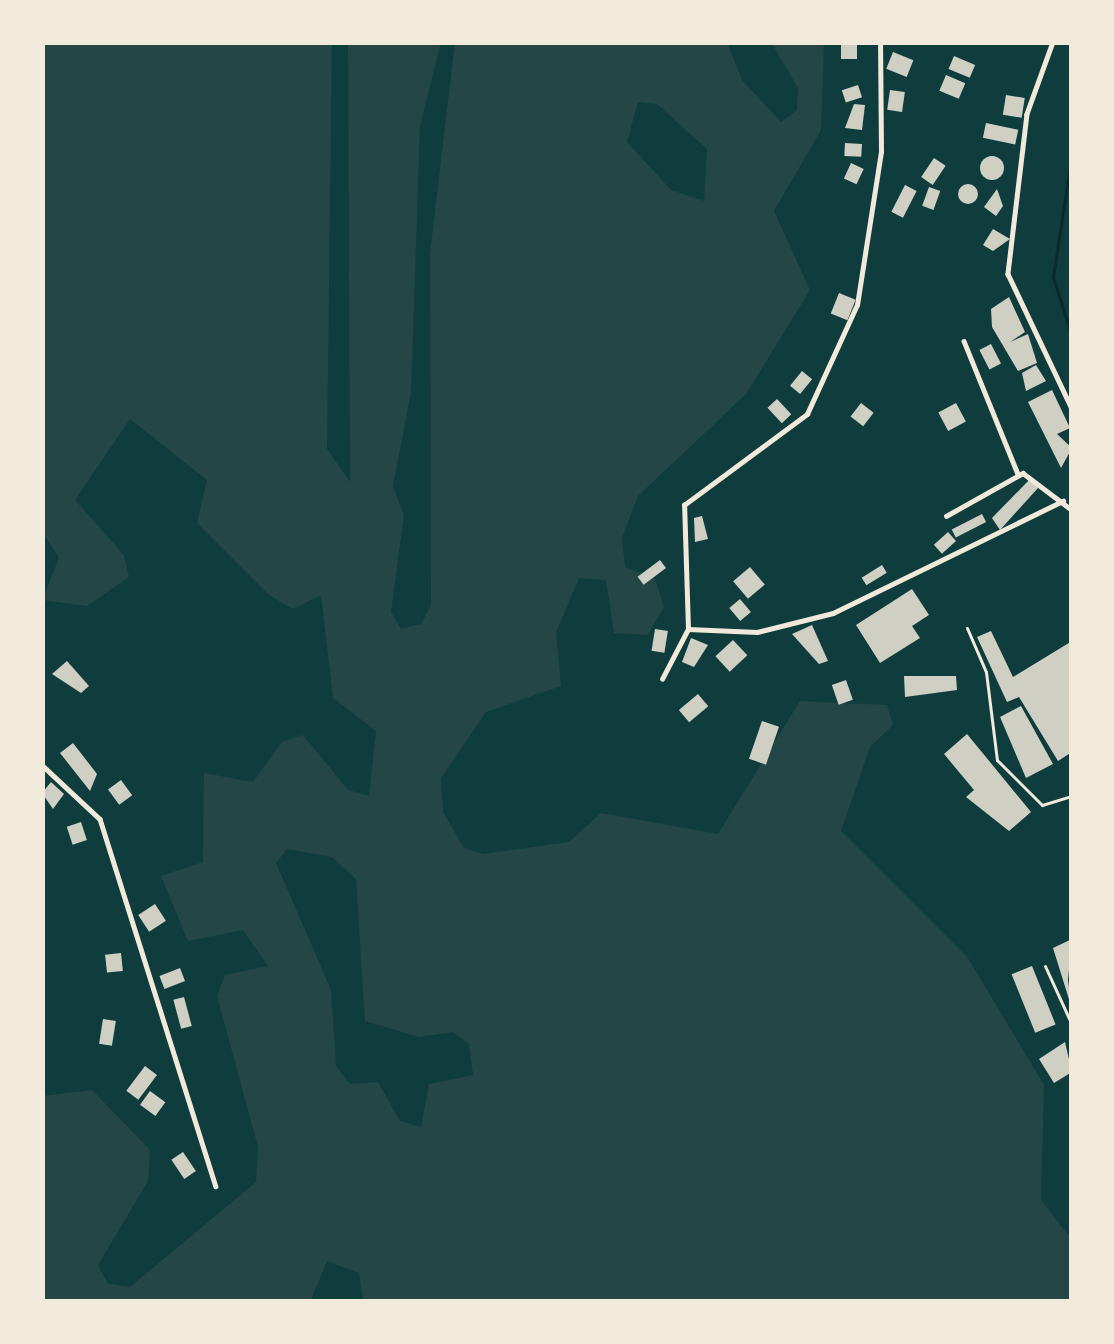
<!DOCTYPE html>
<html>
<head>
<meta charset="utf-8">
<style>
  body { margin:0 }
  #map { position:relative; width:1114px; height:1344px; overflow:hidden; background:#0f3d3e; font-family:Jost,sans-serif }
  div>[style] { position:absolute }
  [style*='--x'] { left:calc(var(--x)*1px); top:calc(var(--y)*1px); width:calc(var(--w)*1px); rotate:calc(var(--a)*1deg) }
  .green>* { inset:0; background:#244646 }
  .stream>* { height:3px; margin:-1.5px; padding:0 1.5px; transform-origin:1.5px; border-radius:1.5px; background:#0a2a2b }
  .building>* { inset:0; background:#cfcfc3; transform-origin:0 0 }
  .round { border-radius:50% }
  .service>* { height:3px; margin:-1.5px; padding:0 1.5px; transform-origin:1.5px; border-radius:1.5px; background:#f1e9da }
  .minor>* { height:4.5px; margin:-2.25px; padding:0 2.25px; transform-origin:2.25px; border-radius:2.25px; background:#f1e9da }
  span { translate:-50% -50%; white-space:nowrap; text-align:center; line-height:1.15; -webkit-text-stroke:9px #f1e9da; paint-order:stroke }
  .frame { position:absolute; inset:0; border:45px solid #f1e9da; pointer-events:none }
</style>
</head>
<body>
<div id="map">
  <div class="green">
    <i style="clip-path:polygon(evenodd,42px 42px,332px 42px,327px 449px,350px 482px,348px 42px,441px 42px,420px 126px,411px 392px,393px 486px,404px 515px,391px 612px,401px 629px,421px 624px,431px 605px,430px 253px,455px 42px,727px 42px,742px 80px,781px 122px,797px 110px,798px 88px,771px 42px,824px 42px,821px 130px,774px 211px,810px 290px,746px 394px,638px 496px,622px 538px,625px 567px,655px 579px,664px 607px,648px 635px,614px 633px,606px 580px,579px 578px,556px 632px,561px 686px,486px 712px,441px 778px,443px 812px,464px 848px,483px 854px,569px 842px,601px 813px,718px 834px,800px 701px,887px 705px,893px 725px,870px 747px,841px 831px,968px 958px,1044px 1085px,1041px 1200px,1072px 1240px,1072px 1302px,363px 1302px,359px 1273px,327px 1261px,310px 1302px,42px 1302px,42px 1096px,92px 1090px,150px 1150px,148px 1181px,98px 1265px,108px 1284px,130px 1287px,256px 1182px,258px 1147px,217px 996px,225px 975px,268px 966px,243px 930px,188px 941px,161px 876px,203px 862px,204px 773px,253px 782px,282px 742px,303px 735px,348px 790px,369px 796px,376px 731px,333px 698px,321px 595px,293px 609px,269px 595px,197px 523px,207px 480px,130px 419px,75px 500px,124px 555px,129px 577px,87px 606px,42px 600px,59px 558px,42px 532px,42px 42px,638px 102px,657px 104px,707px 149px,704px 201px,671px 190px,627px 142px,638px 102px,42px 42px,287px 849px,332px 857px,356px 879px,365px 1021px,419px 1037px,453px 1032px,469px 1044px,473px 1075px,429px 1084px,421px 1127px,400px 1121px,378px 1082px,350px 1084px,336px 1066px,331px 990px,276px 863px,287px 849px)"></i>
  </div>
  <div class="stream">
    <i style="--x:1072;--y:153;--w:125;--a:98.7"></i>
    <i style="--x:1053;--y:277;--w:63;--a:72.4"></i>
  </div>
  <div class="building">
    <i style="left:841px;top:42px;width:16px;height:17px"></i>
    <i style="left:893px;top:52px;width:22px;height:18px;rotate:22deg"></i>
    <i style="left:954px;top:56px;width:23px;height:14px;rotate:23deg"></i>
    <i style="left:946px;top:75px;width:21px;height:17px;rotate:23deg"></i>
    <i style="left:858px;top:85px;width:13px;height:17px;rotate:72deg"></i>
    <i style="left:890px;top:90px;width:15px;height:20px;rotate:8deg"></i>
    <i style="left:1006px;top:95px;width:19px;height:20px;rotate:9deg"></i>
    <i style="clip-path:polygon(854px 104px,865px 105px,862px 130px,845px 128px)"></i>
    <i style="left:986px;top:123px;width:33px;height:15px;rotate:12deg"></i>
    <i style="left:845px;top:143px;width:17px;height:13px;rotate:3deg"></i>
    <i class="round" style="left:980px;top:156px;width:24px;height:24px"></i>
    <i style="left:934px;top:158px;width:14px;height:23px;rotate:34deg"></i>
    <i style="left:851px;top:163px;width:14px;height:17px;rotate:25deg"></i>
    <i class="round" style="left:958px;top:184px;width:20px;height:20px"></i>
    <i style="left:905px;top:185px;width:13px;height:30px;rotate:27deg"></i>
    <i style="left:929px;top:187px;width:12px;height:20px;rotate:20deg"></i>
    <i style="clip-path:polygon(997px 189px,1003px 206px,996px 216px,984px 207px)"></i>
    <i style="clip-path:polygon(993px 229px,1010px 239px,993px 251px,983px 245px)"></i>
    <i style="left:839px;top:293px;width:18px;height:22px;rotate:22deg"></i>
    <i style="clip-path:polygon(1009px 297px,1025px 332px,1010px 342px,1028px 334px,1037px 363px,1018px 371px,992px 327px,991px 309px)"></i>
    <i style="left:991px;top:344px;width:22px;height:13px;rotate:63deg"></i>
    <i style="clip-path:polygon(1036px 365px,1046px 381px,1026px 391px,1022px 373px)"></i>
    <i style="left:802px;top:371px;width:13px;height:19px;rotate:39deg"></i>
    <i style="clip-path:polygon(1052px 390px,1070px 428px,1057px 434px,1072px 448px,1061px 468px,1028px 402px)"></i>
    <i style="left:777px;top:399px;width:21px;height:13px;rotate:47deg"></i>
    <i style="left:861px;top:403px;width:16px;height:17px;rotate:38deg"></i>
    <i style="left:956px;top:403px;width:21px;height:20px;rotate:62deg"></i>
    <i style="clip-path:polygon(1031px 478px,1038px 488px,1000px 530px,992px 518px)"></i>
    <i style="left:982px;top:514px;width:9px;height:34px;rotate:63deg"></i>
    <i style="clip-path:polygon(702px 516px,708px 539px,695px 542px,694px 518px)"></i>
    <i style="left:948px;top:532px;width:12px;height:19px;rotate:48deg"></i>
    <i style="left:660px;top:560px;width:10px;height:28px;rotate:53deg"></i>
    <i style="left:882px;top:565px;width:9px;height:24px;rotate:58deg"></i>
    <i style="left:750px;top:567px;width:23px;height:22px;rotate:50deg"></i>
    <i style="clip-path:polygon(912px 589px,929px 615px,912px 626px,920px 638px,880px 663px,856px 625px)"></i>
    <i style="left:740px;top:599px;width:17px;height:14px;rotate:50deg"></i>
    <i style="clip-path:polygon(812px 625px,828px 661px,819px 664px,792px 634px)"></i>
    <i style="left:655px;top:629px;width:13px;height:22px;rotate:9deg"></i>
    <i style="clip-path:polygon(991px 631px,1013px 677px,1072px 641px,1072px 752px,1058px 761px,1019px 697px,1007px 702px,977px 637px)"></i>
    <i style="clip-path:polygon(691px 638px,708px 645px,694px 667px,682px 662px)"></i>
    <i style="left:733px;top:640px;width:21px;height:24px;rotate:47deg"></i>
    <i style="clip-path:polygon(67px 661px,89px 686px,81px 693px,52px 674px)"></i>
    <i style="clip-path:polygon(904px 676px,956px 676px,957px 690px,905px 697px)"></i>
    <i style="left:846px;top:680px;width:21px;height:15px;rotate:71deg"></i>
    <i style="left:698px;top:694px;width:16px;height:25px;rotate:50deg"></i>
    <i style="clip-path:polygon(1021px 706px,1053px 764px,1026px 778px,1000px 717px)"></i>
    <i style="left:762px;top:721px;width:18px;height:40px;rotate:19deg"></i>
    <i style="clip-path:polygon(967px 734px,1031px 812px,1009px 831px,966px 797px,974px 790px,944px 754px)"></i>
    <i style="clip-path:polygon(73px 743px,97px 774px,90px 791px,60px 753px)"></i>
    <i style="left:121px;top:780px;width:19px;height:16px;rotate:54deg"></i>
    <i style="clip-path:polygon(51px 782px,64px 794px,53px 809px,42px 793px)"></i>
    <i style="left:81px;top:822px;width:19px;height:15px;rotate:72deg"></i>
    <i style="left:155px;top:904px;width:20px;height:20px;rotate:57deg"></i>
    <i style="clip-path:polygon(1072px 939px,1068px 980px,1072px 1009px,1053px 948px)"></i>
    <i style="left:121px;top:953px;width:18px;height:16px;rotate:84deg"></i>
    <i style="left:1032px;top:966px;width:63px;height:22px;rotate:68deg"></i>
    <i style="left:180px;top:968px;width:14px;height:22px;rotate:69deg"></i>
    <i style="left:184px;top:997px;width:30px;height:11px;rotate:75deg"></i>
    <i style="left:103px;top:1019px;width:13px;height:25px;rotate:9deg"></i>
    <i style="clip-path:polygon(1065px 1042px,1072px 1072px,1054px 1083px,1039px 1059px)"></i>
    <i style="left:145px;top:1066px;width:15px;height:31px;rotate:37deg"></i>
    <i style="left:150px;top:1091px;width:19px;height:17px;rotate:36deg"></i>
    <i style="left:183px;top:1152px;width:23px;height:14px;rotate:56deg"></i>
  </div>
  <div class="service">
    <i style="--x:967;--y:628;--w:48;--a:66.6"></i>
    <i style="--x:986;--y:672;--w:89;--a:82.9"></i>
    <i style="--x:997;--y:760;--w:64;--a:45"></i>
    <i style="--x:1042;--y:805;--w:31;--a:-17"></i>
    <i style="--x:1045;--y:966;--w:65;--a:65.4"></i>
  </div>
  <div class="minor">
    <i style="--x:1053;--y:42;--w:77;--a:109.9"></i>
    <i style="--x:1027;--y:114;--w:161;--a:96.8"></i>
    <i style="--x:1008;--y:274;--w:149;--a:64.6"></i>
    <i style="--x:964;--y:341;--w:144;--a:67.9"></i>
    <i style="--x:946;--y:516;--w:88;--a:-29.2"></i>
    <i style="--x:1023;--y:473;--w:61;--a:37.1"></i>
    <i style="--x:688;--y:629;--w:69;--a:2.5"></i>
    <i style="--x:757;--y:632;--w:78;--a:-14"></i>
    <i style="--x:833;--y:613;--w:256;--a:-26"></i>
    <i style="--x:662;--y:679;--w:56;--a:-62.5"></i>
    <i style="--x:688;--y:629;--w:124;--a:-91.8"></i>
    <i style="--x:684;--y:505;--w:153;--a:-36.5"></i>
    <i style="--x:807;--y:414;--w:120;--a:-65.4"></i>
    <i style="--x:857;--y:305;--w:155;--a:-81.1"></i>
    <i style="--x:881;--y:152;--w:110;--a:-90.5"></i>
    <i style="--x:42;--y:765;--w:79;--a:43"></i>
    <i style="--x:100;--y:819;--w:385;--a:72.5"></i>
  </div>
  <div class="frame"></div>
</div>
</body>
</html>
